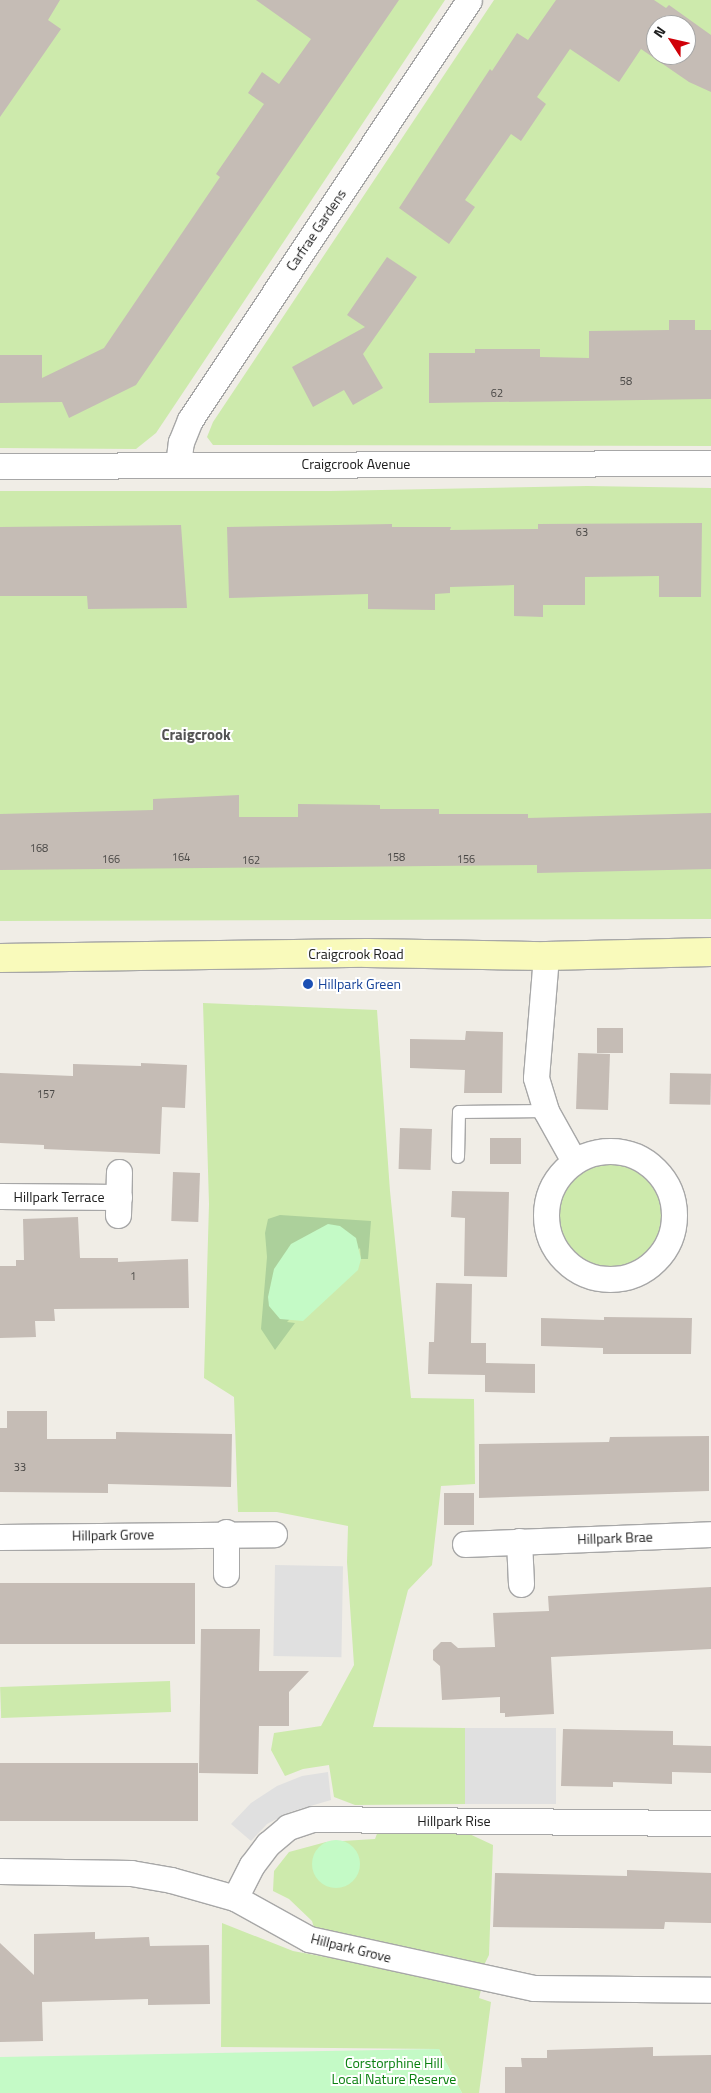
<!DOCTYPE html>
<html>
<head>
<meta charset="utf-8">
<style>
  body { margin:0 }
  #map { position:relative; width:711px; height:2093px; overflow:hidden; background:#f0ede6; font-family:"Titillium Web",sans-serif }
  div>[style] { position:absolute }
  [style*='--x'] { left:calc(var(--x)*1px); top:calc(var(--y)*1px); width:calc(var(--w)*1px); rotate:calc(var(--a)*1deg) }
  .grass>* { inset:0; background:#cdeaac; transform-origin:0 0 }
  .round { border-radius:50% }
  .forest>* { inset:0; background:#acd09b }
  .park>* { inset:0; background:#c4fac6 }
  .parking>* { inset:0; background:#e0e0e0; transform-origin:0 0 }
  .building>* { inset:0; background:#c5bcb5; transform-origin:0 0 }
  .roads { filter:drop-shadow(1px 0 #a7a7a7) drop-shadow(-1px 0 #a7a7a7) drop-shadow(0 1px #a7a7a7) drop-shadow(0 -1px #a7a7a7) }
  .lane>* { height:12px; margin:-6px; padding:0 6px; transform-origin:6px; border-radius:6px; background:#fff }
  .street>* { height:25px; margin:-12.5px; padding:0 12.5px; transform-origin:12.5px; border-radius:12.5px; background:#fff }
  .street>.ring { margin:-12.5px; padding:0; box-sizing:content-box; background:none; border:25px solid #fff; border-radius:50% }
  .secondary>* { height:28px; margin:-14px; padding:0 14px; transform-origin:14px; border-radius:14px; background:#f9fabb }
  .dots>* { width:14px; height:14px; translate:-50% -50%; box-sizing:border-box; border:2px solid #fff; border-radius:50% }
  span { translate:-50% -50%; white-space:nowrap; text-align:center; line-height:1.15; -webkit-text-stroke:4px #fff; paint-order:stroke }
  .number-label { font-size:11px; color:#494745 }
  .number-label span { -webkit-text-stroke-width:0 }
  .street-label { font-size:14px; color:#202020 }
  .transit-label { font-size:14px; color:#164399 }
  .left { translate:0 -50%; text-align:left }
  .park-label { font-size:14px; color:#0b8010 }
  .neighbourhood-label { font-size:15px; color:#535353; font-weight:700 }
  .north { position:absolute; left:646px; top:15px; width:50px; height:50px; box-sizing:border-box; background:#fff; border:1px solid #a6a6a6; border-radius:50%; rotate:305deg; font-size:14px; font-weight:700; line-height:20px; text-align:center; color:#202020 }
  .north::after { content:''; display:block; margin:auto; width:18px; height:22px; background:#d00008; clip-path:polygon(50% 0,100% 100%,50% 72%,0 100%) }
</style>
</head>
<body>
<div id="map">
  <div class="grass">
    <i style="clip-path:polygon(0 0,445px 0,156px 433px,136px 449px,0 448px)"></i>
    <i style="clip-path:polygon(evenodd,494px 0,711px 0,711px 446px,213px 445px,207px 437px,213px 422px,494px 0,656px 25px,686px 25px,686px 55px,656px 55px,656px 25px)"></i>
    <i style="clip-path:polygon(587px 486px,711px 488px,711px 919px,0 921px,0 491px,330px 491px)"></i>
    <i style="clip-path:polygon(203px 1003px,377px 1010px,390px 1191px,411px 1398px,474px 1399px,475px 1484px,441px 1486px,432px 1565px,408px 1590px,373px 1727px,465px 1728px,467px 1804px,355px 1805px,334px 1797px,329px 1765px,303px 1769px,285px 1776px,271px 1750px,274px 1733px,321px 1726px,354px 1665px,347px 1562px,348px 1526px,277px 1512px,238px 1512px,234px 1397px,204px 1378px,209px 1204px)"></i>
    <i class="round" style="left:556px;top:1161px;width:108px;height:108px"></i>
    <i style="left:170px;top:1681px;width:31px;height:170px;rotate:88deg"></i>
    <i style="clip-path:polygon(378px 1831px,463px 1831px,493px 1845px,489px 1955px,484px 1965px,315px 1931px,312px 1921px,289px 1899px,273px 1891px,274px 1871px,289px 1852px,326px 1842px,375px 1839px)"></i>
    <i style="clip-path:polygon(222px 1923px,293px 1951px,482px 1986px,479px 1998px,491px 2002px,479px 2093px,462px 2093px,439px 2049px,221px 2047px)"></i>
  </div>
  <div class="forest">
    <i style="clip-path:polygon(280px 1215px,371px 1221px,368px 1259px,361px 1259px,360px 1248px,287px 1322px,295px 1323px,275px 1350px,261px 1329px,267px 1257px,265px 1233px,268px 1219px)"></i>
  </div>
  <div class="park">
    <i style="clip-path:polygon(328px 1224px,340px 1226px,356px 1238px,361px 1259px,358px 1270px,303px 1321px,280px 1319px,269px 1306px,268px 1297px,274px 1269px,291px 1244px)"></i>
    <i class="round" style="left:312px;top:1840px;width:48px;height:48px"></i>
    <i style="clip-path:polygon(439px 2049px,462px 2093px,0 2093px,0 2057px)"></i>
  </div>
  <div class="parking">
    <i style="left:275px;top:1565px;width:68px;height:91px;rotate:1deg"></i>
    <i style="left:465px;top:1728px;width:91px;height:76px"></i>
    <i style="clip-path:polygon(328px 1772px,331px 1800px,290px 1812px,267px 1824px,251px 1841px,231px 1824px,251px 1803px,277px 1786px,302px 1776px)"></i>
  </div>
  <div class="building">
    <i style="clip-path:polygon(0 0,60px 0,48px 20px,61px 29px,0 117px)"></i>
    <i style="clip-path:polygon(256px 0,399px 0,136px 385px,69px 418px,62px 402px,0 403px,0 355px,42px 355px,42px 378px,104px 348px,220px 177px,216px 174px,264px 104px,248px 93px,262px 72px,279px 84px,311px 39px)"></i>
    <i style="clip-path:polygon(evenodd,556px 0,654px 0,666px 8px,669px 5px,711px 35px,711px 92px,689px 82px,641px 49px,619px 82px,570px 49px,537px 97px,546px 104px,521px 141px,511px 134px,465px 200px,475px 207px,449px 244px,399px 208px,490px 69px,492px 71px,517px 33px,528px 40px,556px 0,656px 25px,686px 25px,686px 55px,656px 55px,656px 25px)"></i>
    <i style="clip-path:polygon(387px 257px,417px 277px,363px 354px,383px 388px,353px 405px,344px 390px,313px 407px,292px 367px,365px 327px,347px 315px)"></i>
    <i style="clip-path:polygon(669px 320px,695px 320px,695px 330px,711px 330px,711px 399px,429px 403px,429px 353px,475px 353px,475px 349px,540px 349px,540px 357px,589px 358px,589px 331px,669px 330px)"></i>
    <i style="clip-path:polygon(702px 523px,701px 597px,659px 597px,659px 576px,585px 577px,585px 605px,543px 605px,543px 617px,514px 616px,514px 585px,450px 587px,450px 593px,435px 594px,435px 610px,368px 609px,368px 594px,229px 598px,227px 527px,392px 524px,392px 527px,451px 527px,450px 530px,538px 529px,538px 524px)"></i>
    <i style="clip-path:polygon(181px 525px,187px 608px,88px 609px,87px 596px,0 596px,0 527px)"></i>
    <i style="clip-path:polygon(239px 795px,239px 817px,298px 817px,298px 804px,380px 805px,380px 809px,439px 809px,439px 814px,528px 814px,528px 818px,711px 813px,711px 869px,537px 873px,537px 865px,0 870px,0 814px,153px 810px,153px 799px)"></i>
    <i style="left:597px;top:1028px;width:26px;height:25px"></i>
    <i style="clip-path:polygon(466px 1031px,503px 1032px,502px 1093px,464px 1093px,465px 1070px,410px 1068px,410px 1039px,465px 1040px)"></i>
    <i style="left:578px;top:1053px;width:32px;height:56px;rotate:2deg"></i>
    <i style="clip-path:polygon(141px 1063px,187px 1065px,185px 1108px,162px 1107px,160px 1154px,44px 1149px,44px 1145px,0 1143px,0 1073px,73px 1076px,73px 1064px,141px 1066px)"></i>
    <i style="left:670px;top:1073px;width:41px;height:31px;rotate:1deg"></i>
    <i style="left:400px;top:1128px;width:32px;height:41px;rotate:2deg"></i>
    <i style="left:490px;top:1138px;width:31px;height:26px"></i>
    <i style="left:173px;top:1172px;width:27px;height:49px;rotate:2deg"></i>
    <i style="clip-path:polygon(452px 1191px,509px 1192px,507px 1277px,464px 1276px,465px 1218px,451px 1217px)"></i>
    <i style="clip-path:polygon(78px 1217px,80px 1258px,118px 1258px,118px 1262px,188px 1259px,189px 1308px,54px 1309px,55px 1321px,35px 1321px,36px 1337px,0 1338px,0 1266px,16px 1266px,16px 1260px,24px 1260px,23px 1219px)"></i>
    <i style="clip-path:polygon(436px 1283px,472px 1284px,471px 1343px,486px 1343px,486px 1363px,535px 1364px,535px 1393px,485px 1392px,485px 1375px,428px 1374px,429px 1342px,434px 1342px)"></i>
    <i style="clip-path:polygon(604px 1317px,692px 1318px,691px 1354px,603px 1354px,603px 1348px,541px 1346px,541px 1318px,604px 1320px)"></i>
    <i style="clip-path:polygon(7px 1411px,47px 1411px,47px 1439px,116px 1439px,116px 1432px,232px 1434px,231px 1487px,108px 1484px,108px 1493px,0 1492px,0 1428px,7px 1428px)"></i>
    <i style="clip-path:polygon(709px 1436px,709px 1491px,479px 1498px,479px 1444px,609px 1442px,610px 1437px)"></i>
    <i style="left:444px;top:1493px;width:30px;height:32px"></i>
    <i style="left:195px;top:1583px;width:61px;height:195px;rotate:90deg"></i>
    <i style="clip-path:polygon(711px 1587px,711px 1649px,551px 1657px,554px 1714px,505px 1717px,505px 1713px,500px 1713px,500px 1697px,442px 1700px,440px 1666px,433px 1660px,433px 1650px,441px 1642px,451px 1642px,458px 1648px,495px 1647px,493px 1613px,549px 1611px,548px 1596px)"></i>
    <i style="clip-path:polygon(201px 1629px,260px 1629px,259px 1671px,309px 1671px,289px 1692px,289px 1726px,259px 1726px,258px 1774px,199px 1773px)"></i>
    <i style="clip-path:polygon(563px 1729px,673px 1731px,673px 1745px,711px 1746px,711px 1773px,672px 1772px,672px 1784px,613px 1782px,613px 1787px,561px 1786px)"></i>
    <i style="left:0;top:1763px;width:198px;height:58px"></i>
    <i style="clip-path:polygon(627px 1870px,711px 1873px,711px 1923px,665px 1922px,664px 1929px,493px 1927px,495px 1873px,627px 1876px)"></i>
    <i style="clip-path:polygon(95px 1932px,95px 1939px,149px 1937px,150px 1946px,209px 1945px,210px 2004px,148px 2005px,148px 1999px,42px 2002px,43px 2041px,0 2042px,0 1943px,34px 1975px,34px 1934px)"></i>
    <i style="clip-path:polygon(653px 2047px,653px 2056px,711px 2055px,711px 2093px,505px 2093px,505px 2067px,522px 2067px,521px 2058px,547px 2058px,547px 2050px)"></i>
  </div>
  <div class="roads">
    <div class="lane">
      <i style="--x:458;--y:1157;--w:45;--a:-88.7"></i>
      <i style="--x:459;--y:1112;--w:87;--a:-0.7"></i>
    </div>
    <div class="street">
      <i style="--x:178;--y:465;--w:23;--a:-83"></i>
      <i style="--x:181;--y:442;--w:24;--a:-68"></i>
      <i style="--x:190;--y:420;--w:504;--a:-56.4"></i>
      <i style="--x:0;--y:466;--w:711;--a:-0.24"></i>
      <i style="--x:546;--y:956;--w:122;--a:94.7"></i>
      <i style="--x:536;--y:1078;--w:34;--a:73"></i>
      <i style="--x:546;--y:1111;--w:57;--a:60.8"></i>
      <i class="ring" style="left:546px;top:1151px;width:103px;height:103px"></i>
      <i style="--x:0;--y:1196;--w:119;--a:0.5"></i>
      <i style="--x:118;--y:1215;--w:43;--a:-88.7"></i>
      <i style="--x:0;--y:1537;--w:274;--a:-0.6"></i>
      <i style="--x:519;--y:1541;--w:43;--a:87.3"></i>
      <i style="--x:465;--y:1544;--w:246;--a:-2.3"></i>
      <i style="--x:226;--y:1574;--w:42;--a:-90"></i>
      <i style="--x:0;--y:1871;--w:131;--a:0.9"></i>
      <i style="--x:131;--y:1873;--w:41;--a:9.9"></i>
      <i style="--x:171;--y:1880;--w:66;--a:15.7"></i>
      <i style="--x:235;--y:1898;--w:85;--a:29"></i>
      <i style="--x:309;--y:1939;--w:230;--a:12.3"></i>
      <i style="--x:534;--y:1988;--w:177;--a:0.6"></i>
      <i style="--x:235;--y:1898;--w:37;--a:-63"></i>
      <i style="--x:252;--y:1865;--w:26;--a:-53"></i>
      <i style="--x:268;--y:1844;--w:26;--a:-40"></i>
      <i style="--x:288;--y:1827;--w:26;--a:-18"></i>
      <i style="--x:313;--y:1819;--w:398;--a:0.6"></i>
    </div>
    <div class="secondary">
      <i style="--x:0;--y:958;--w:367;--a:-0.8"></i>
      <i style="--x:367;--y:953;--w:179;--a:1"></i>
      <i style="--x:546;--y:956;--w:165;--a:-1.4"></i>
    </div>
  </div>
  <div class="dots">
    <i style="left:308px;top:984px;background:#1a4fb4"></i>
  </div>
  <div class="number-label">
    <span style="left:626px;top:381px">58</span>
    <span style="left:497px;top:393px">62</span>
    <span style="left:582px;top:532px">63</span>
    <span style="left:39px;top:848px">168</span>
    <span style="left:181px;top:857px">164</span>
    <span style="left:396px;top:857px">158</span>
    <span style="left:111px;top:859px">166</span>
    <span style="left:466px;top:859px">156</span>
    <span style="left:251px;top:860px">162</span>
    <span style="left:46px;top:1094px">157</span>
    <span style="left:133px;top:1276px">1</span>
    <span style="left:20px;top:1467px">33</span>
  </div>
  <div class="street-label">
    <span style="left:316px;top:230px;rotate:-56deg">Carfrae Gardens</span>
    <span style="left:356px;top:464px">Craigcrook Avenue</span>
    <span style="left:356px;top:954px">Craigcrook Road</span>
    <span style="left:59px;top:1197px">Hillpark Terrace</span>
    <span style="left:113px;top:1535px;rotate:-1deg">Hillpark Grove</span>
    <span style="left:615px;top:1538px;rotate:-2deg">Hillpark Brae</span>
    <span style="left:454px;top:1821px">Hillpark Rise</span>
    <span style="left:351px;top:1948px;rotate:14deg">Hillpark Grove</span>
  </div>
  <div class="transit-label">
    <span class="left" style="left:318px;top:984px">Hillpark Green</span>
  </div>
  <div class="park-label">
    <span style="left:394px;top:2071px">Corstorphine Hill<br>Local Nature Reserve</span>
  </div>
  <div class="neighbourhood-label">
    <span style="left:196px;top:735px">Craigcrook</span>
  </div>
  <div class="north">N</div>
</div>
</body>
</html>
